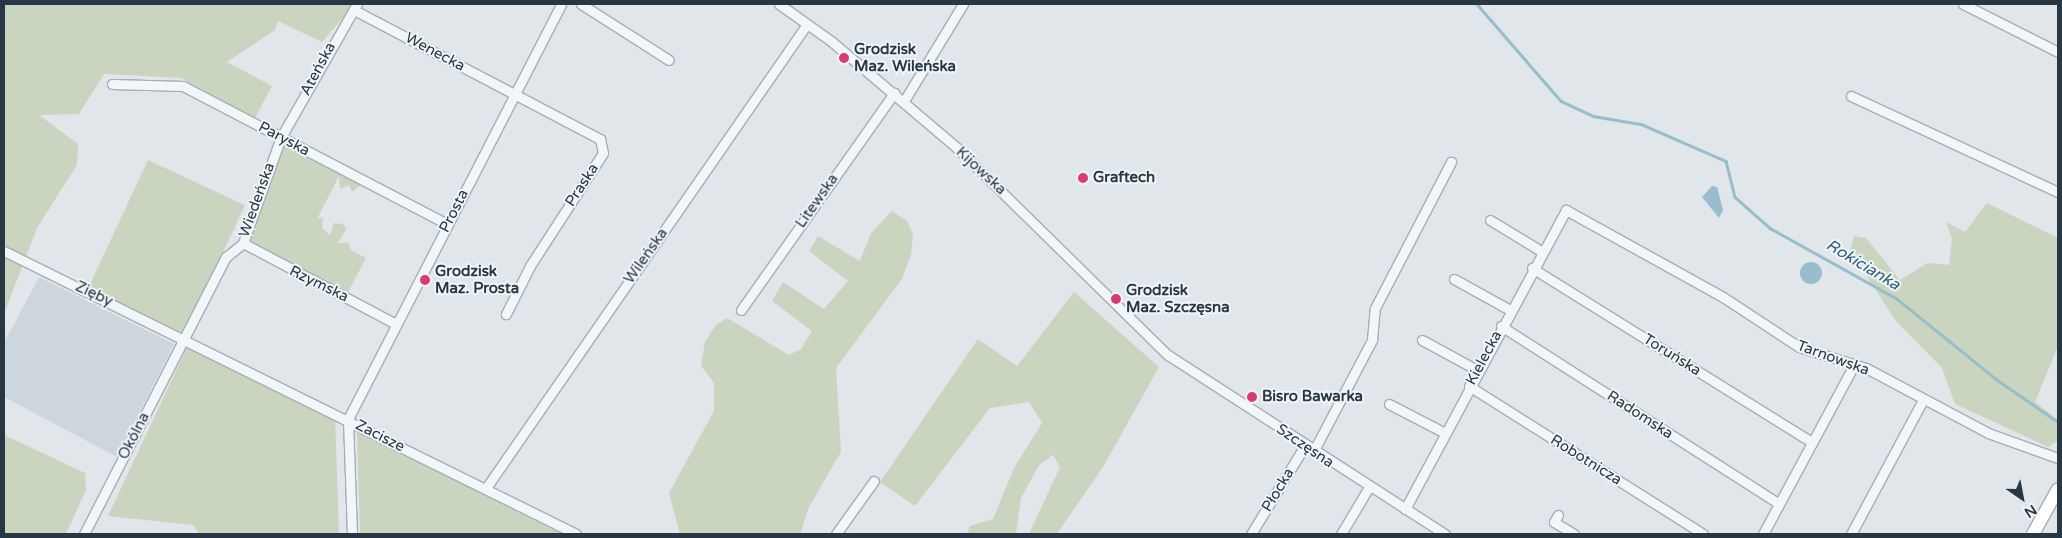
<!DOCTYPE html>
<html>
<head>
<meta charset="utf-8">
<style>
  body { margin:0 }
  #map { position:relative; width:2062px; height:538px; overflow:hidden; background:#e0e6ea; font-family:"Varela Round",sans-serif }
  div>[style] { position:absolute }
  [style*='--x'] { left:calc(var(--x)*1px); top:calc(var(--y)*1px); width:calc(var(--w)*1px); rotate:calc(var(--a)*1deg) }
  .built>* { inset:0; background:#ced6dd }
  .green>* { inset:0; background:#cad5c0; transform-origin:0 0 }
  .water>* { inset:0; background:#98bdce }
  .round { border-radius:50% }
  .stream>* { height:2.5px; margin:-1.25px; padding:0 1.25px; transform-origin:1.25px; border-radius:1.25px; background:#98bdce }
  .roads { filter:drop-shadow(1px 0 #a5aeb5) drop-shadow(-1px 0 #a5aeb5) drop-shadow(0 1px #a5aeb5) drop-shadow(0 -1px #a5aeb5) }
  .street>* { height:9px; margin:-4.5px; padding:0 4.5px; transform-origin:4.5px; border-radius:4.5px; background:#f3f6f8 }
  .secondary>* { height:12px; margin:-6px; padding:0 6px; transform-origin:6px; border-radius:6px; background:#fff }
  .dots>* { width:14px; height:14px; translate:-50% -50%; box-sizing:border-box; border:2px solid #f0f5f8; border-radius:50% }
  span { translate:-50% -50%; white-space:nowrap; text-align:center; line-height:1.15; -webkit-text-stroke:4px #f0f5f8; paint-order:stroke }
  .poi-label { font-size:15px; color:#273743; font-weight:700 }
  .left { translate:0 -50%; text-align:left }
  .street-label { font-size:15px; color:#273743 }
  .water-label { font-size:16px; color:#2d607b; font-style:italic }
  .frame { position:absolute; inset:0; border:5px solid #273743; pointer-events:none }
  .north { position:absolute; left:1997px; top:473px; width:50px; height:50px; -webkit-text-stroke:4px #f0f5f8; paint-order:stroke; rotate:147deg; font-size:14px; font-weight:700; line-height:20px; text-align:center; color:#273743 }
  .north::after { content:''; display:block; margin:auto; width:18px; height:22px; background:#273743; clip-path:polygon(50% 0,100% 100%,50% 72%,0 100%) }
</style>
</head>
<body>
<div id="map">
  <div class="built">
    <i style="clip-path:polygon(39px 277px,174px 344px,117px 457px,4px 397px,4px 343px)"></i>
  </div>
  <div class="green">
    <i style="clip-path:polygon(4px 4px,355px 4px,322px 42px,278px 21px,275px 30px,227px 62px,272px 86px,255px 118px,181px 78px,104px 74px,79px 114px,39px 115px,78px 144px,77px 165px,37px 228px,4px 314px)"></i>
    <i style="clip-path:polygon(282px 145px,361px 185px,352px 192px,349px 185px,340px 189px,339px 176px,317px 219px,323px 217px,322px 228px,330px 235px,334px 223px,342px 224px,347px 228px,338px 243px,348px 243px,351px 250px,366px 258px,347px 294px,249px 241px)"></i>
    <i style="left:148px;top:160px;width:107px;height:142px;rotate:25deg"></i>
    <i style="clip-path:polygon(1987px 203px,2058px 238px,2058px 346px,2035px 402px,2058px 420px,2058px 441px,2048px 447px,1955px 404px,1942px 368px,1896px 321px,1850px 251px,1854px 236px,1866px 238px,1900px 280px,1928px 263px,1949px 265px,1952px 239px,1946px 222px,1965px 232px)"></i>
    <i style="clip-path:polygon(892px 211px,907px 221px,913px 234px,911px 254px,902px 279px,836px 368px,841px 452px,809px 507px,800px 534px,680px 534px,669px 493px,714px 411px,714px 383px,701px 366px,705px 342px,715px 326px,727px 318px,789px 355px,801px 349px,812px 331px,772px 301px,783px 282px,824px 309px,848px 281px,809px 251px,818px 236px,860px 261px,871px 233px)"></i>
    <i style="clip-path:polygon(1074px 292px,1159px 367px,1103px 467px,1057px 534px,1029px 534px,1060px 467px,1053px 455px,1039px 465px,1021px 498px,1016px 534px,967px 534px,970px 526px,993px 519px,1014px 468px,1042px 423px,1029px 402px,990px 408px,915px 506px,880px 482px,978px 339px,1017px 366px)"></i>
    <i style="clip-path:polygon(189px 343px,335px 415px,339px 534px,199px 534px,193px 525px,108px 516px)"></i>
    <i style="clip-path:polygon(357px 431px,562px 534px,360px 534px)"></i>
    <i style="clip-path:polygon(4px 435px,85px 473px,86px 490px,66px 534px,4px 534px)"></i>
  </div>
  <div class="water">
    <i style="clip-path:polygon(1712px 186px,1717px 187px,1723px 210px,1719px 218px,1702px 197px)"></i>
    <i class="round" style="left:1800px;top:262px;width:22px;height:22px"></i>
  </div>
  <div class="stream">
    <i style="--x:1477;--y:4;--w:128;--a:49.1"></i>
    <i style="--x:1561;--y:101;--w:35;--a:25"></i>
    <i style="--x:1593;--y:116;--w:49;--a:9.5"></i>
    <i style="--x:1641;--y:124;--w:93;--a:23.5"></i>
    <i style="--x:1726;--y:161;--w:37;--a:76"></i>
    <i style="--x:1735;--y:197;--w:47;--a:41.5"></i>
    <i style="--x:1770;--y:228;--w:144;--a:29.1"></i>
    <i style="--x:1896;--y:298;--w:129;--a:39"></i>
    <i style="--x:1996;--y:379;--w:75;--a:34.7"></i>
  </div>
  <div class="roads">
    <div class="street">
      <i style="--x:581;--y:4;--w:104;--a:32.5"></i>
      <i style="--x:779;--y:4;--w:64;--a:35.4"></i>
      <i style="--x:831;--y:41;--w:165;--a:40.3"></i>
      <i style="--x:957;--y:148;--w:296;--a:44.5"></i>
      <i style="--x:1168;--y:355;--w:330;--a:32.9"></i>
      <i style="--x:1963;--y:4;--w:106;--a:26.8"></i>
      <i style="--x:356;--y:11;--w:276;--a:27.7"></i>
      <i style="--x:600;--y:139;--w:14;--a:78"></i>
      <i style="--x:603;--y:153;--w:135;--a:122.9"></i>
      <i style="--x:530;--y:266;--w:54;--a:116.6"></i>
      <i style="--x:112;--y:84;--w:71;--a:1.6"></i>
      <i style="--x:183;--y:86;--w:298;--a:27.6"></i>
      <i style="--x:1851;--y:96;--w:228;--a:24.9"></i>
      <i style="--x:904;--y:101;--w:114;--a:-58.7"></i>
      <i style="--x:1490;--y:220;--w:60;--a:31.3"></i>
      <i style="--x:243;--y:243;--w:173;--a:27.9"></i>
      <i style="--x:4;--y:251;--w:638;--a:26.32"></i>
      <i style="--x:1532;--y:268;--w:330;--a:31.9"></i>
      <i style="--x:1454;--y:279;--w:64;--a:29"></i>
      <i style="--x:741;--y:310;--w:266;--a:-54.8"></i>
      <i style="--x:1501;--y:326;--w:330;--a:32.6"></i>
      <i style="--x:1422;--y:340;--w:63;--a:28.6"></i>
      <i style="--x:1469;--y:386;--w:277;--a:32.3"></i>
      <i style="--x:1389;--y:404;--w:61;--a:27.4"></i>
      <i style="--x:1313;--y:452;--w:127;--a:-62.2"></i>
      <i style="--x:1372;--y:340;--w:32;--a:-85"></i>
      <i style="--x:1375;--y:308;--w:165;--a:-62.5"></i>
      <i style="--x:486;--y:488;--w:564;--a:-55.32"></i>
      <i style="--x:1405;--y:509;--w:340;--a:-61.7"></i>
      <i style="--x:1566;--y:210;--w:179;--a:29"></i>
      <i style="--x:1723;--y:297;--w:91;--a:33.3"></i>
      <i style="--x:1799;--y:347;--w:70;--a:17.4"></i>
      <i style="--x:1866;--y:368;--w:138;--a:28"></i>
      <i style="--x:1988;--y:433;--w:74;--a:19.7"></i>
      <i style="--x:1558;--y:515;--w:8;--a:120"></i>
      <i style="--x:1554;--y:522;--w:23;--a:31"></i>
      <i style="--x:84;--y:534;--w:311;--a:-62.9"></i>
      <i style="--x:226;--y:257;--w:22;--a:-39"></i>
      <i style="--x:243;--y:243;--w:113;--a:-70.3"></i>
      <i style="--x:281;--y:137;--w:153;--a:-60.3"></i>
      <i style="--x:352;--y:534;--w:115;--a:-92"></i>
      <i style="--x:348;--y:419;--w:466;--a:-62.8"></i>
      <i style="--x:836;--y:534;--w:65;--a:-54.4"></i>
      <i style="--x:1251;--y:534;--w:102;--a:-58.7"></i>
      <i style="--x:1341;--y:534;--w:55;--a:-59.2"></i>
      <i style="--x:1763;--y:534;--w:192;--a:-61.7"></i>
      <i style="--x:1851;--y:534;--w:152;--a:-61.8"></i>
    </div>
    <div class="secondary">
      <i style="--x:2033;--y:534;--w:51;--a:-60.9"></i>
    </div>
  </div>
  <div class="dots">
    <i style="left:844px;top:58px;background:#db3973"></i>
    <i style="left:1083px;top:178px;background:#db3973"></i>
    <i style="left:425px;top:280px;background:#db3973"></i>
    <i style="left:1116px;top:299px;background:#db3973"></i>
    <i style="left:1252px;top:397px;background:#db3973"></i>
  </div>
  <div class="poi-label">
    <span class="left" style="left:854px;top:58px">Grodzisk<br>Maz. Wileńska</span>
    <span class="left" style="left:1093px;top:178px">Graftech</span>
    <span class="left" style="left:435px;top:280px">Grodzisk<br>Maz. Prosta</span>
    <span class="left" style="left:1126px;top:299px">Grodzisk<br>Maz. Szczęsna</span>
    <span class="left" style="left:1262px;top:397px">Bisro Bawarka</span>
  </div>
  <div class="street-label">
    <span style="left:435px;top:52px;rotate:28deg">Wenecka</span>
    <span style="left:318px;top:69px;rotate:-62deg">Ateńska</span>
    <span style="left:284px;top:139px;rotate:28deg">Paryska</span>
    <span style="left:981px;top:171px;rotate:43deg">Kijowska</span>
    <span style="left:582px;top:185px;rotate:-57deg">Praska</span>
    <span style="left:257px;top:200px;rotate:-70deg">Wiedeńska</span>
    <span style="left:817px;top:201px;rotate:-55deg">Litewska</span>
    <span style="left:454px;top:211px;rotate:-63deg">Prosta</span>
    <span style="left:646px;top:256px;rotate:-55deg">Wileńska</span>
    <span style="left:319px;top:284px;rotate:26deg">Rzymska</span>
    <span style="left:94px;top:294px;rotate:25deg">Zięby</span>
    <span style="left:1672px;top:355px;rotate:32deg">Toruńska</span>
    <span style="left:1484px;top:358px;rotate:-62deg">Kielecka</span>
    <span style="left:1833px;top:358px;rotate:20deg">Tarnowska</span>
    <span style="left:1640px;top:415px;rotate:33deg">Radomska</span>
    <span style="left:134px;top:436px;rotate:-63deg">Okólna</span>
    <span style="left:380px;top:436px;rotate:27deg">Zacisze</span>
    <span style="left:1305px;top:446px;rotate:34deg">Szczęsna</span>
    <span style="left:1586px;top:460px;rotate:32deg">Robotnicza</span>
    <span style="left:1278px;top:490px;rotate:-59deg">Płocka</span>
  </div>
  <div class="water-label">
    <span style="left:1863px;top:265px;rotate:31deg">Rokicianka</span>
  </div>
  <div class="frame"></div>
  <div class="north">N</div>
</div>
</body>
</html>
